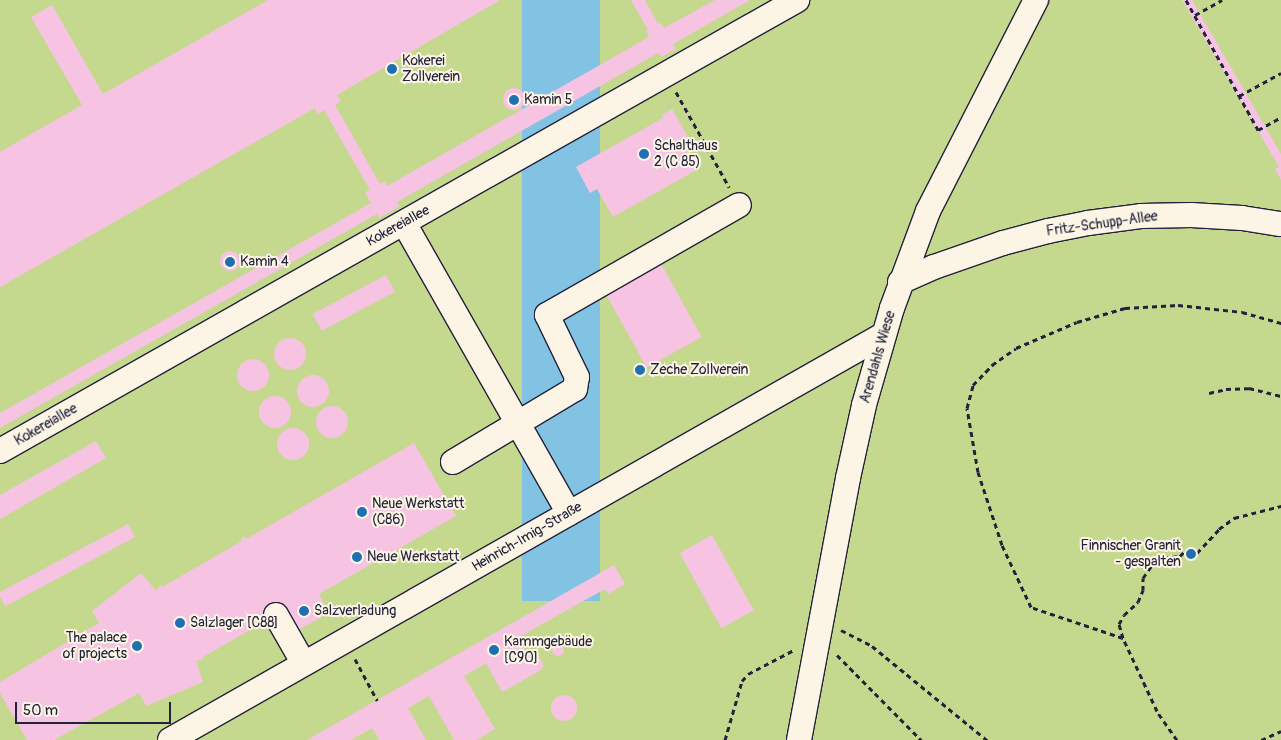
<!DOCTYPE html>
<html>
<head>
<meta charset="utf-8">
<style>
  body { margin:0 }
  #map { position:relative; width:1281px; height:740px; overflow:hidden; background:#fcf5e5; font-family:Pangolin,sans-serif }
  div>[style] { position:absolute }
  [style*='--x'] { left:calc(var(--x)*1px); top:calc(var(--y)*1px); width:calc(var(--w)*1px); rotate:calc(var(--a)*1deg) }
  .green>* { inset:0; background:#c5d98e; transform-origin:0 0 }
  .water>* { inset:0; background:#82c2e2; transform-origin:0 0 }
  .building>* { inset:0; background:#f6c3e2; transform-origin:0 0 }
  .round { border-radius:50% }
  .path>* { height:3px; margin-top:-1.5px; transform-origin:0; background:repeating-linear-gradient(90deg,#22223b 0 5px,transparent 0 9px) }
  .roads { filter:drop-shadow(1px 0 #22223b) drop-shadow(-1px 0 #22223b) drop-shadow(0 1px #22223b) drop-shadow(0 -1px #22223b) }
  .minor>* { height:24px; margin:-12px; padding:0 12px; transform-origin:12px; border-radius:12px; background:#fcf5e5 }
  .dots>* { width:14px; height:14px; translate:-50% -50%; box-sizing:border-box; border:2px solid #fcf5e5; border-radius:50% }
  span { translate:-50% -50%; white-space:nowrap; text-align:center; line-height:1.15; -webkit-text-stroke:4px #fcf5e5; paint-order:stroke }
  .poi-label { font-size:14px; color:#22223b }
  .left { translate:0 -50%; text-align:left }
  .right { translate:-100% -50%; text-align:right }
  .street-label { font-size:14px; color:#22223b }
  .scale { position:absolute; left:15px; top:702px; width:156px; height:22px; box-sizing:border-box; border:2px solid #22223b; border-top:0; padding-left:6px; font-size:15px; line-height:18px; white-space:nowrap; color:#22223b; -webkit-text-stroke:4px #fcf5e5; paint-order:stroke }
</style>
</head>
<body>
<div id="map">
  <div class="green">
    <i style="left:0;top:0;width:1281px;height:740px"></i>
  </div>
  <div class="water">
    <i style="left:522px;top:0;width:78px;height:601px"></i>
  </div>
  <div class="building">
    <i style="clip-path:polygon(268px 0,500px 0,337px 95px,341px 101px,335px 105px,380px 184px,385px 181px,387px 186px,649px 37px,646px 31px,648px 30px,631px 0,645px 0,658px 24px,661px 23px,664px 28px,715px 0,750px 0,673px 44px,676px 49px,661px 57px,658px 53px,397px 202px,399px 207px,379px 218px,377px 214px,0 428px,0 413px,371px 203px,365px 193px,370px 190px,324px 110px,318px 114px,315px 108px,0 287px,0 152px,82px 105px,31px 17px,52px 5px,103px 94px)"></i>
    <i style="clip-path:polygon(1182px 0,1192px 0,1281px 154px,1281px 180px,1275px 169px,1279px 167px)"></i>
    <i class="round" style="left:503px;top:88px;width:22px;height:22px"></i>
    <i style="clip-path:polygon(672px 109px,688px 137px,681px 141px,698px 169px,613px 217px,597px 189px,590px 193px,576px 167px,663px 118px,662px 115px)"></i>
    <i class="round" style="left:220px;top:251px;width:20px;height:20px"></i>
    <i style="left:659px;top:260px;width:88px;height:63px;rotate:61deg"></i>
    <i style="left:386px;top:275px;width:19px;height:83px;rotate:62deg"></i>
    <i class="round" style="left:274px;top:338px;width:32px;height:32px"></i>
    <i class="round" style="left:237px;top:359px;width:32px;height:32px"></i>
    <i class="round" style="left:297px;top:375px;width:32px;height:32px"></i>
    <i class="round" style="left:259px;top:396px;width:32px;height:32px"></i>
    <i class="round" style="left:316px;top:406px;width:32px;height:32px"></i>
    <i class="round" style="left:277px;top:428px;width:32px;height:32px"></i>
    <i style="clip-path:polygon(96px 441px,106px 458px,0 519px,0 495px)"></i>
    <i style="clip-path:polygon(414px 443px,456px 516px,319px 594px,329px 613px,296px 631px,283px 611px,203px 657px,204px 659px,196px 661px,203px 682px,146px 706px,139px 693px,54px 740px,27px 740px,0 693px,0 682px,99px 623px,92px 611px,141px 573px,156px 591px,161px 584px,162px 587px,242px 541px,241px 538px,244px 536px,246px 539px)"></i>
    <i style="left:128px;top:524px;width:15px;height:147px;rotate:62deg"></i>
    <i style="left:712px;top:535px;width:86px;height:37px;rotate:61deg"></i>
    <i style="clip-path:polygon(614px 565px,625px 584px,608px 594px,605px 589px,517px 638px,532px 661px,539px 657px,544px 666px,538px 672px,502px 692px,486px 663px,464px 676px,495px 729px,477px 740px,454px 740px,429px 696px,408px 708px,426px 740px,379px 740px,372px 728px,351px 740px,307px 740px)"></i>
    <i class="round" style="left:552px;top:644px;width:12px;height:12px"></i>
    <i class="round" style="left:551px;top:695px;width:26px;height:26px"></i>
  </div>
  <div class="path">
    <i style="--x:1186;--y:0;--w:149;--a:61"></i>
    <i style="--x:1258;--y:130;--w:26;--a:-29"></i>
    <i style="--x:1195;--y:15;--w:31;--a:-29"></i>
    <i style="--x:676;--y:92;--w:109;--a:60.8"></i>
    <i style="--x:1239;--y:96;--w:48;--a:-28.7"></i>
    <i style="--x:1209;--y:393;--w:17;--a:-13"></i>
    <i style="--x:1226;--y:389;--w:23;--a:-2"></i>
    <i style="--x:1249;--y:388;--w:33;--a:14"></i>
    <i style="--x:841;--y:630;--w:35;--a:27"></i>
    <i style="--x:872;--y:646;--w:149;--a:39.3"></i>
    <i style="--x:1123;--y:638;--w:97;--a:-161.4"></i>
    <i style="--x:1031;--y:607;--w:68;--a:-115.1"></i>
    <i style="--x:1002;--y:545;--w:77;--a:-108.2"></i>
    <i style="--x:978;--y:472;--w:65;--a:-99.8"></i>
    <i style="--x:967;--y:408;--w:24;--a:-75"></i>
    <i style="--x:973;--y:385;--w:28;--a:-46"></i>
    <i style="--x:992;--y:365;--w:29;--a:-35"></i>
    <i style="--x:1016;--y:348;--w:66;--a:-23.1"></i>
    <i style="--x:1077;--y:322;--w:50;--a:-16.3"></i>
    <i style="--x:1125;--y:308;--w:53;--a:-3.2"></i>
    <i style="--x:1178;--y:305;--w:27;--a:6"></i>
    <i style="--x:1205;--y:308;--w:37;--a:6"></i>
    <i style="--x:1242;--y:312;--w:41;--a:15.8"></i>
    <i style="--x:837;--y:655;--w:120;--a:45.3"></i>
    <i style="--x:355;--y:659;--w:47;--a:61.8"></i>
    <i style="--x:725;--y:740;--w:61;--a:-73.9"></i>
    <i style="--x:742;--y:681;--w:9;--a:-49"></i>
    <i style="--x:748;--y:674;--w:52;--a:-27.6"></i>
    <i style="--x:1177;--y:740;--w:35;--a:-125"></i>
    <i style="--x:1157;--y:711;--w:81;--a:-115"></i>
    <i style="--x:1123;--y:638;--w:15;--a:-106"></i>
    <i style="--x:1119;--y:624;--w:10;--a:-61"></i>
    <i style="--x:1124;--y:615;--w:19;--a:-43"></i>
    <i style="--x:1138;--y:602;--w:13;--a:-67"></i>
    <i style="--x:1143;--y:590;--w:12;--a:-90"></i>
    <i style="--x:1143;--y:578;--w:16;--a:-55"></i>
    <i style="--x:1152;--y:565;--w:13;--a:-32"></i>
    <i style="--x:1163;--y:558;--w:17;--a:-7"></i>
    <i style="--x:1180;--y:556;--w:7;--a:-45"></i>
    <i style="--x:1185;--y:551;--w:7;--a:-8"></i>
    <i style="--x:1192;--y:550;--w:6;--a:31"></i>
    <i style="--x:1197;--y:553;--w:33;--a:-47"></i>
    <i style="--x:1219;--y:529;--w:19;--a:-36"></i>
    <i style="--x:1234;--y:518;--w:49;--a:-14.3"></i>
    <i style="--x:1261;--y:740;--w:22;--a:-24"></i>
  </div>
  <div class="roads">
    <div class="minor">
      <i style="--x:404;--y:223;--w:334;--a:60.4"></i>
      <i style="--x:900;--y:282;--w:37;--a:-24"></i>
      <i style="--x:934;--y:267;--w:73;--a:-19.2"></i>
      <i style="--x:1003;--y:243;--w:47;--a:-14.9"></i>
      <i style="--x:1048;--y:231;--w:41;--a:-11.3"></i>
      <i style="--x:1088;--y:223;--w:53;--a:-7.5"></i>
      <i style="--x:1141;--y:216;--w:50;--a:-1.1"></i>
      <i style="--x:1191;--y:215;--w:51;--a:3.4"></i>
      <i style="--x:1242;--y:218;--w:39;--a:9"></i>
      <i style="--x:0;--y:451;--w:916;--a:-29.5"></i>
      <i style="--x:453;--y:462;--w:142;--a:-30.9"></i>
      <i style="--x:575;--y:389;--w:12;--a:-81"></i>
      <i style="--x:577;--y:377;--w:69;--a:-115.8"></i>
      <i style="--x:547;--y:315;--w:221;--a:-29.8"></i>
      <i style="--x:276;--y:615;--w:56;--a:60.3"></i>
      <i style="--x:170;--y:740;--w:820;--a:-29.6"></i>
      <i style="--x:799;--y:740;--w:267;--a:-79.4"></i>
      <i style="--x:848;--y:478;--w:75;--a:-77.6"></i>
      <i style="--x:864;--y:405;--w:101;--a:-73.9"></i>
      <i style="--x:892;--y:308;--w:103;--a:-69.6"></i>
      <i style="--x:928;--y:211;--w:237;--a:-62.9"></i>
    </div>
  </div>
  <div class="dots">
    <i style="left:392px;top:69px;background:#1f6fb2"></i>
    <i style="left:514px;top:100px;background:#1f6fb2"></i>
    <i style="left:644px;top:154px;background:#1f6fb2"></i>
    <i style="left:230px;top:262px;background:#1f6fb2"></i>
    <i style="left:640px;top:370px;background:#1f6fb2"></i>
    <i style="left:362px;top:512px;background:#1f6fb2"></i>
    <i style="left:1191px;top:554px;background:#1f6fb2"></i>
    <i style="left:357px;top:557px;background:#1f6fb2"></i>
    <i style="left:304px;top:611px;background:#1f6fb2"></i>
    <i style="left:180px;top:623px;background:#1f6fb2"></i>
    <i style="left:137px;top:646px;background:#1f6fb2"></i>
    <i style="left:494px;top:650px;background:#1f6fb2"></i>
  </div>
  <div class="poi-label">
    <span class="left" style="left:402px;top:69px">Kokerei<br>Zollverein</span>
    <span class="left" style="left:524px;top:100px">Kamin 5</span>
    <span class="left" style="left:654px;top:154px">Schalthaus<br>2 (C 85)</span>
    <span class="left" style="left:240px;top:262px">Kamin 4</span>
    <span class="left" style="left:650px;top:370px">Zeche Zollverein</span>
    <span class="left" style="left:372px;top:512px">Neue Werkstatt<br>(C86)</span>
    <span class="right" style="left:1181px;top:554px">Finnischer Granit<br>- gespalten</span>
    <span class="left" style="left:367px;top:557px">Neue Werkstatt</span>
    <span class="left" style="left:314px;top:611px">Salzverladung</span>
    <span class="left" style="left:190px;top:623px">Salzlager [C88]</span>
    <span class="right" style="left:127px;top:646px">The palace<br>of projects</span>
    <span class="left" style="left:504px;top:650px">Kammgebäude<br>[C90]</span>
  </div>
  <div class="street-label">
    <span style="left:1102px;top:224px;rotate:-8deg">Fritz-Schupp-Allee</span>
    <span style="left:398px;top:226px;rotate:-29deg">Kokereiallee</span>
    <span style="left:878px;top:357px;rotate:-74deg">Arendahls Wiese</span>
    <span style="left:46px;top:425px;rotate:-30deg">Kokereiallee</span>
    <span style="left:527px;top:537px;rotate:-30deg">Heinrich-Imig-Straße</span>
  </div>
  <div class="scale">50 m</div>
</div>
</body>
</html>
